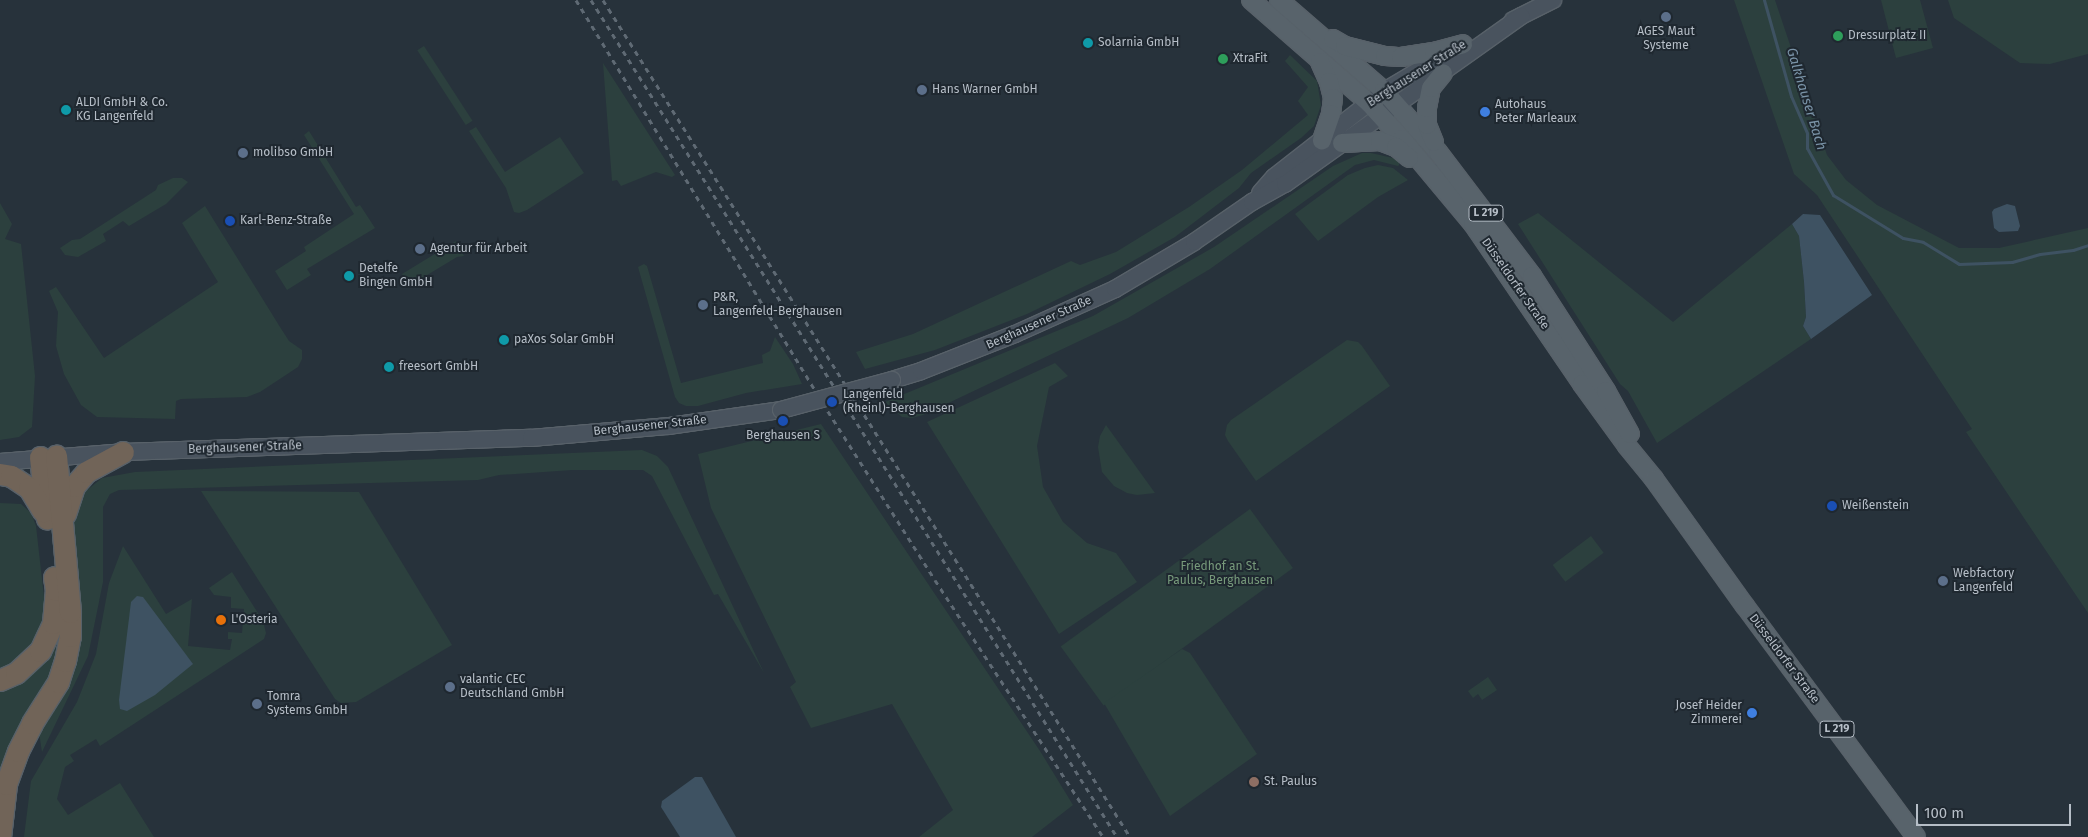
<!DOCTYPE html>
<html>
<head>
<meta charset="utf-8">
<style>
  body { margin:0 }
  #map { position:relative; width:2088px; height:837px; overflow:hidden; background:#27323b; font-family:"Fira Sans",sans-serif }
  div>[style] { position:absolute }
  [style*='--x'] { left:calc(var(--x)*1px); top:calc(var(--y)*1px); width:calc(var(--w)*1px); rotate:calc(var(--a)*1deg) }
  .green>* { inset:0; background:#2c403e; transform-origin:0 0 }
  .water>* { inset:0; background:#3e5262 }
  .stream>* { height:3px; margin:-1.5px; padding:0 1.5px; transform-origin:1.5px; border-radius:1.5px; background:#3e5262 }
  .roads { filter:drop-shadow(1px 0 #586169) drop-shadow(-1px 0 #586169) drop-shadow(0 1px #586169) drop-shadow(0 -1px #586169) }
  .secondary>* { height:16px; margin:-8px; padding:0 8px; transform-origin:8px; border-radius:8px; background:#49535e }
  .primary>* { height:18px; margin:-9px; padding:0 9px; transform-origin:9px; border-radius:9px; background:#58636b }
  .motorway>* { height:21px; margin:-10.5px; padding:0 10.5px; transform-origin:10.5px; border-radius:10.5px; background:#716458 }
  .rail>* { height:3px; margin-top:-1.5px; transform-origin:0; background:repeating-linear-gradient(90deg,#5f6a74 0 5px,transparent 0 10px) }
  .bridges { filter:drop-shadow(1px 0 #586169) drop-shadow(-1px 0 #586169) drop-shadow(0 1px #586169) drop-shadow(0 -1px #586169) }
  .secondary-bridge>* { height:16px; margin:-8px; padding:0 8px; transform-origin:8px; border-radius:8px; background:#49535e }
  .dots>* { width:14px; height:14px; translate:-50% -50%; box-sizing:border-box; border:2px solid #1f2830; border-radius:50% }
  span { translate:-50% -50%; white-space:nowrap; text-align:center; line-height:1.15; -webkit-text-stroke:4px #1f2830; paint-order:stroke }
  .shield-label span { padding:1px 4px; background:#1f2830; border:1px solid; border-radius:4px; -webkit-text-stroke-width:0 }
  .shield-label { font-size:11px; color:#b6bec7; font-weight:700 }
  .poi-label { font-size:12px; color:#b6bec7 }
  .left { translate:0 -50%; text-align:left }
  .right { translate:-100% -50%; text-align:right }
  .street-label { font-size:12px; color:#b6bec7 }
  .park-label { font-size:12px; color:#779a7b }
  .water-label { font-size:14px; color:#7a93a7; font-style:italic }
  .scale { position:absolute; left:1916px; top:804px; width:155px; height:22px; box-sizing:border-box; border:2px solid #b6bec7; border-top:0; padding-left:6px; font-size:15px; line-height:18px; white-space:nowrap; color:#b6bec7; -webkit-text-stroke:4px #1f2830; paint-order:stroke }
</style>
</head>
<body>
<div id="map">
  <div class="green">
    <i style="clip-path:polygon(1734px 0,1775px 0,1827px 155px,1846px 180px,1877px 205px,1959px 248px,1999px 248px,2088px 228px,2088px 613px,1966px 432px,1972px 429px,1817px 195px,1794px 174px)"></i>
    <i style="clip-path:polygon(1881px 0,1920px 0,1933px 48px,1896px 58px)"></i>
    <i style="clip-path:polygon(1948px 0,2088px 0,2088px 54px,2050px 64px,2020px 63px,1954px 18px)"></i>
    <i style="left:424px;top:46px;width:89px;height:8px;rotate:57deg"></i>
    <i style="clip-path:polygon(1290px 55px,1317px 81px,1321px 105px,1314px 126px,1301px 138px,1251px 173px,1239px 188px,1175px 237px,1110px 274px,1027px 314px,935px 350px,865px 369px,856px 352px,913px 334px,1071px 261px,1080px 265px,1116px 252px,1189px 207px,1242px 170px,1308px 115px,1298px 101px,1308px 87px,1285px 61px)"></i>
    <i style="clip-path:polygon(603px 63px,675px 175px,672px 177px,656px 172px,621px 186px,617px 180px,612px 181px)"></i>
    <i style="clip-path:polygon(476px 127px,505px 172px,560px 137px,584px 173px,527px 210px,519px 213px,514px 212px,506px 188px,469px 131px)"></i>
    <i style="clip-path:polygon(309px 131px,356px 207px,360px 205px,375px 228px,307px 269px,311px 275px,287px 290px,275px 271px,306px 251px,304px 247px,354px 214px,304px 135px)"></i>
    <i style="clip-path:polygon(1362px 153px,1371px 153px,1393px 158px,1399px 162px,1399px 165px,1398px 166px,1374px 160px,1355px 165px,1210px 269px,1128px 318px,923px 415px,912px 418px,902px 417px,885px 402px,1093px 316px,1214px 247px,1333px 166px)"></i>
    <i style="clip-path:polygon(1378px 165px,1393px 168px,1408px 180px,1378px 197px,1318px 241px,1295px 214px,1348px 175px,1365px 168px)"></i>
    <i style="clip-path:polygon(173px 178px,182px 178px,188px 182px,166px 204px,129px 226px,123px 221px,103px 234px,106px 241px,78px 257px,65px 255px,60px 248px,72px 240px,80px 239px,156px 190px,158px 185px)"></i>
    <i style="clip-path:polygon(0 203px,12px 224px,5px 239px,21px 244px,35px 376px,32px 427px,19px 437px,0 440px)"></i>
    <i style="clip-path:polygon(205px 206px,280px 327px,289px 341px,302px 350px,302px 359px,298px 367px,260px 392px,247px 397px,181px 399px,176px 401px,175px 419px,97px 417px,81px 405px,64px 374px,56px 346px,58px 312px,49px 291px,56px 287px,104px 358px,218px 282px,182px 223px)"></i>
    <i style="clip-path:polygon(1538px 213px,1673px 322px,1792px 224px,1799px 236px,1804px 282px,1806px 317px,1803px 326px,1811px 339px,1657px 443px,1628px 391px,1620px 384px,1518px 224px)"></i>
    <i style="clip-path:polygon(456px 241px,464px 256px,457px 257px,409px 286px,402px 274px)"></i>
    <i style="clip-path:polygon(644px 264px,647px 266px,681px 383px,763px 363px,762px 355px,770px 351px,775px 337px,793px 364px,802px 384px,746px 393px,698px 406px,686px 406px,679px 403px,675px 397px,638px 267px)"></i>
    <i style="clip-path:polygon(1347px 340px,1358px 342px,1362px 346px,1390px 386px,1256px 481px,1228px 441px,1225px 435px,1227px 425px,1231px 420px)"></i>
    <i style="clip-path:polygon(1055px 363px,1068px 376px,1049px 387px,1037px 446px,1043px 487px,1063px 522px,1087px 543px,1116px 553px,1137px 582px,1059px 634px,927px 422px)"></i>
    <i style="clip-path:polygon(821px 424px,1040px 751px,1073px 805px,1032px 837px,919px 837px,953px 810px,892px 704px,811px 728px,790px 687px,796px 682px,711px 508px,698px 454px)"></i>
    <i style="clip-path:polygon(1106px 425px,1155px 493px,1137px 495px,1127px 493px,1114px 486px,1102px 472px,1098px 447px,1100px 436px)"></i>
    <i style="clip-path:polygon(642px 450px,657px 456px,668px 467px,764px 673px,718px 594px,714px 595px,652px 476px,643px 470px,572px 470px,499px 475px,478px 480px,119px 490px,110px 494px,103px 507px,103px 582px,88px 656px,42px 752px,38px 726px,61px 685px,68px 532px,75px 500px,102px 478px,135px 472px)"></i>
    <i style="clip-path:polygon(201px 491px,359px 492px,452px 645px,356px 702px,341px 703px,335px 699px)"></i>
    <i style="clip-path:polygon(0 503px,21px 504px,31px 513px,36px 526px,45px 606px,42px 628px,34px 645px,11px 666px,0 670px)"></i>
    <i style="left:1250px;top:509px;width:73px;height:234px;rotate:54deg"></i>
    <i style="left:1591px;top:536px;width:21px;height:48px;rotate:53deg"></i>
    <i style="clip-path:polygon(123px 546px,166px 614px,192px 599px,188px 646px,230px 650px,232px 639px,228px 639px,228px 632px,242px 633px,244px 609px,231px 608px,231px 597px,214px 595px,209px 588px,232px 572px,263px 621px,266px 633px,264px 639px,100px 746px,96px 739px,70px 755px,74px 761px,65px 767px,57px 799px,68px 815px,120px 783px,154px 837px,24px 837px,31px 781px,77px 702px,96px 654px,109px 583px)"></i>
    <i style="clip-path:polygon(57px 624px,64px 638px,0 804px,0 684px)"></i>
    <i style="clip-path:polygon(1182px 649px,1190px 653px,1257px 754px,1170px 816px,1104px 703px)"></i>
    <i style="clip-path:polygon(1488px 677px,1497px 690px,1482px 700px,1478px 694px,1473px 698px,1468px 691px)"></i>
  </div>
  <div class="water">
    <i style="clip-path:polygon(2007px 204px,2015px 206px,2020px 226px,2018px 231px,1999px 232px,1994px 228px,1992px 212px,1994px 209px)"></i>
    <i style="clip-path:polygon(1803px 214px,1820px 215px,1872px 295px,1811px 339px,1803px 326px,1806px 317px,1804px 282px,1799px 236px,1792px 224px)"></i>
    <i style="clip-path:polygon(137px 596px,143px 597px,193px 664px,155px 695px,127px 711px,120px 709px,119px 700px,131px 602px)"></i>
    <i style="clip-path:polygon(695px 777px,702px 777px,736px 837px,680px 837px,661px 807px,662px 801px)"></i>
  </div>
  <div class="stream">
    <i style="--x:1764;--y:0;--w:100;--a:74.3"></i>
    <i style="--x:1791;--y:96;--w:40;--a:66.6"></i>
    <i style="--x:1807;--y:133;--w:15;--a:90"></i>
    <i style="--x:1807;--y:148;--w:54;--a:61"></i>
    <i style="--x:1833;--y:195;--w:82;--a:31.6"></i>
    <i style="--x:1903;--y:238;--w:20;--a:11"></i>
    <i style="--x:1923;--y:242;--w:42;--a:31.4"></i>
    <i style="--x:1959;--y:264;--w:53;--a:-2.2"></i>
    <i style="--x:2012;--y:262;--w:29;--a:-16"></i>
    <i style="--x:2040;--y:254;--w:33;--a:-7"></i>
    <i style="--x:2073;--y:250;--w:16;--a:-18"></i>
  </div>
  <div class="roads">
    <div class="secondary">
      <i style="--x:1513;--y:20;--w:45;--a:-26.6"></i>
      <i style="--x:1260;--y:193;--w:21;--a:-49"></i>
      <i style="--x:1274;--y:177;--w:140;--a:-38"></i>
      <i style="--x:1384;--y:91;--w:80;--a:-30.7"></i>
      <i style="--x:892;--y:380;--w:30;--a:-17"></i>
      <i style="--x:921;--y:371;--w:101;--a:-21.5"></i>
      <i style="--x:1015;--y:334;--w:110;--a:-24.2"></i>
      <i style="--x:1115;--y:289;--w:92;--a:-30.7"></i>
      <i style="--x:1194;--y:242;--w:70;--a:-34.6"></i>
      <i style="--x:1252;--y:202;--w:38;--a:-29"></i>
      <i style="--x:1285;--y:184;--w:290;--a:-35.4"></i>
      <i style="--x:0;--y:462;--w:123;--a:-4.6"></i>
      <i style="--x:123;--y:452;--w:408;--a:-2"></i>
      <i style="--x:531;--y:438;--w:139;--a:-5"></i>
      <i style="--x:669;--y:426;--w:113;--a:-8.1"></i>
    </div>
    <div class="primary">
      <i style="--x:1251;--y:0;--w:157;--a:41.1"></i>
      <i style="--x:1369;--y:103;--w:49;--a:47.5"></i>
      <i style="--x:1402;--y:139;--w:111;--a:50.1"></i>
      <i style="--x:1473;--y:224;--w:194;--a:55.7"></i>
      <i style="--x:1582;--y:384;--w:77;--a:54"></i>
      <i style="--x:1627;--y:446;--w:43;--a:50.7"></i>
      <i style="--x:1654;--y:479;--w:156;--a:54.4"></i>
      <i style="--x:1745;--y:606;--w:287;--a:53.5"></i>
      <i style="--x:1279;--y:0;--w:139;--a:40.9"></i>
      <i style="--x:1384;--y:91;--w:81;--a:48.5"></i>
      <i style="--x:1438;--y:152;--w:156;--a:52.8"></i>
      <i style="--x:1532;--y:276;--w:137;--a:57.2"></i>
      <i style="--x:1606;--y:391;--w:49;--a:60.8"></i>
      <i style="--x:1333;--y:39;--w:14;--a:30"></i>
      <i style="--x:1345;--y:46;--w:41;--a:14"></i>
      <i style="--x:1385;--y:56;--w:16;--a:4"></i>
      <i style="--x:1401;--y:57;--w:33;--a:-9"></i>
      <i style="--x:1434;--y:52;--w:30;--a:-15"></i>
      <i style="--x:1320;--y:62;--w:22;--a:66"></i>
      <i style="--x:1329;--y:82;--w:16;--a:76"></i>
      <i style="--x:1333;--y:98;--w:16;--a:97"></i>
      <i style="--x:1331;--y:114;--w:28;--a:109"></i>
      <i style="--x:1434;--y:142;--w:18;--a:-112"></i>
      <i style="--x:1427;--y:125;--w:17;--a:-90"></i>
      <i style="--x:1427;--y:108;--w:20;--a:-79"></i>
      <i style="--x:1431;--y:88;--w:19;--a:-51"></i>
      <i style="--x:1342;--y:143;--w:38;--a:-3"></i>
      <i style="--x:1380;--y:141;--w:17;--a:21"></i>
      <i style="--x:1396;--y:147;--w:17;--a:40"></i>
    </div>
    <div class="motorway">
      <i style="--x:40;--y:457;--w:62;--a:83.6"></i>
      <i style="--x:0;--y:474;--w:11;--a:10"></i>
      <i style="--x:11;--y:476;--w:22;--a:34"></i>
      <i style="--x:29;--y:488;--w:27;--a:59"></i>
      <i style="--x:65;--y:514;--w:29;--a:-72"></i>
      <i style="--x:74;--y:486;--w:18;--a:-49"></i>
      <i style="--x:86;--y:472;--w:42;--a:-28.4"></i>
      <i style="--x:0;--y:680;--w:17;--a:-24"></i>
      <i style="--x:16;--y:673;--w:33;--a:-43"></i>
      <i style="--x:40;--y:651;--w:31;--a:-65"></i>
      <i style="--x:53;--y:623;--w:33;--a:-85"></i>
      <i style="--x:56;--y:590;--w:13;--a:-99"></i>
      <i style="--x:0;--y:837;--w:53;--a:-83.5"></i>
      <i style="--x:6;--y:784;--w:35;--a:-70"></i>
      <i style="--x:18;--y:751;--w:31;--a:-63"></i>
      <i style="--x:32;--y:723;--w:49;--a:-57.6"></i>
      <i style="--x:58;--y:682;--w:22;--a:-72"></i>
      <i style="--x:65;--y:661;--w:25;--a:-79"></i>
      <i style="--x:70;--y:636;--w:24;--a:-90"></i>
      <i style="--x:70;--y:612;--w:157;--a:-95.1"></i>
    </div>
  </div>
  <div class="rail">
    <i style="--x:576;--y:0;--w:462;--a:58.5"></i>
    <i style="--x:817;--y:394;--w:220;--a:57.6"></i>
    <i style="--x:935;--y:580;--w:307;--a:56.8"></i>
    <i style="--x:591;--y:0;--w:989;--a:57.85"></i>
    <i style="--x:603;--y:0;--w:989;--a:57.8"></i>
  </div>
  <div class="bridges">
    <div class="secondary-bridge">
      <i style="--x:781;--y:410;--w:115;--a:-15.1"></i>
    </div>
  </div>
  <div class="dots">
    <i style="left:1666px;top:17px;background:#5c6f8a"></i>
    <i style="left:1838px;top:36px;background:#2e9e5b"></i>
    <i style="left:1088px;top:43px;background:#0f9aa8"></i>
    <i style="left:1223px;top:59px;background:#2e9e5b"></i>
    <i style="left:922px;top:90px;background:#5c6f8a"></i>
    <i style="left:66px;top:110px;background:#0f9aa8"></i>
    <i style="left:1485px;top:112px;background:#3f7fe0"></i>
    <i style="left:243px;top:153px;background:#5c6f8a"></i>
    <i style="left:230px;top:221px;background:#1a4fb4"></i>
    <i style="left:420px;top:249px;background:#5c6f8a"></i>
    <i style="left:349px;top:276px;background:#0f9aa8"></i>
    <i style="left:703px;top:305px;background:#5c6f8a"></i>
    <i style="left:504px;top:340px;background:#0f9aa8"></i>
    <i style="left:389px;top:367px;background:#0f9aa8"></i>
    <i style="left:832px;top:402px;background:#1a4fb4"></i>
    <i style="left:783px;top:421px;background:#1a4fb4"></i>
    <i style="left:1832px;top:506px;background:#1a4fb4"></i>
    <i style="left:1943px;top:581px;background:#5c6f8a"></i>
    <i style="left:221px;top:620px;background:#e8710a"></i>
    <i style="left:450px;top:687px;background:#5c6f8a"></i>
    <i style="left:257px;top:704px;background:#5c6f8a"></i>
    <i style="left:1752px;top:713px;background:#3f7fe0"></i>
    <i style="left:1254px;top:782px;background:#8d6e63"></i>
  </div>
  <div class="shield-label">
    <span style="left:1486px;top:213px">L 219</span>
    <span style="left:1837px;top:729px">L 219</span>
  </div>
  <div class="poi-label">
    <span style="left:1666px;top:39px">AGES Maut<br>Systeme</span>
    <span class="left" style="left:1848px;top:36px">Dressurplatz II</span>
    <span class="left" style="left:1098px;top:43px">Solarnia GmbH</span>
    <span class="left" style="left:1233px;top:59px">XtraFit</span>
    <span class="left" style="left:932px;top:90px">Hans Warner GmbH</span>
    <span class="left" style="left:76px;top:110px">ALDI GmbH &amp; Co.<br>KG Langenfeld</span>
    <span class="left" style="left:1495px;top:112px">Autohaus<br>Peter Marleaux</span>
    <span class="left" style="left:253px;top:153px">molibso GmbH</span>
    <span class="left" style="left:240px;top:221px">Karl-Benz-Straße</span>
    <span class="left" style="left:430px;top:249px">Agentur für Arbeit</span>
    <span class="left" style="left:359px;top:276px">Detelfe<br>Bingen GmbH</span>
    <span class="left" style="left:713px;top:305px">P&amp;R,<br>Langenfeld-Berghausen</span>
    <span class="left" style="left:514px;top:340px">paXos Solar GmbH</span>
    <span class="left" style="left:399px;top:367px">freesort GmbH</span>
    <span class="left" style="left:843px;top:402px">Langenfeld<br>(Rheinl)-Berghausen</span>
    <span style="left:783px;top:436px">Berghausen S</span>
    <span class="left" style="left:1842px;top:506px">Weißenstein</span>
    <span class="left" style="left:1953px;top:581px">Webfactory<br>Langenfeld</span>
    <span class="left" style="left:231px;top:620px">L'Osteria</span>
    <span class="left" style="left:460px;top:687px">valantic CEC<br>Deutschland GmbH</span>
    <span class="left" style="left:267px;top:704px">Tomra<br>Systems GmbH</span>
    <span class="right" style="left:1742px;top:713px">Josef Heider<br>Zimmerei</span>
    <span class="left" style="left:1264px;top:782px">St. Paulus</span>
  </div>
  <div class="street-label">
    <span style="left:1417px;top:74px;rotate:-32deg">Berghausener Straße</span>
    <span style="left:1515px;top:284px;rotate:55deg">Düsseldorfer Straße</span>
    <span style="left:1039px;top:323px;rotate:-24deg">Berghausener Straße</span>
    <span style="left:650px;top:426px;rotate:-6deg">Berghausener Straße</span>
    <span style="left:245px;top:448px;rotate:-2deg">Berghausener Straße</span>
    <span style="left:1784px;top:659px;rotate:53deg">Düsseldorfer Straße</span>
  </div>
  <div class="park-label">
    <span style="left:1220px;top:574px">Friedhof an St.<br>Paulus, Berghausen</span>
  </div>
  <div class="water-label">
    <span style="left:1806px;top:99px;rotate:73deg">Galkhauser Bach</span>
  </div>
  <div class="scale">100 m</div>
</div>
</body>
</html>
